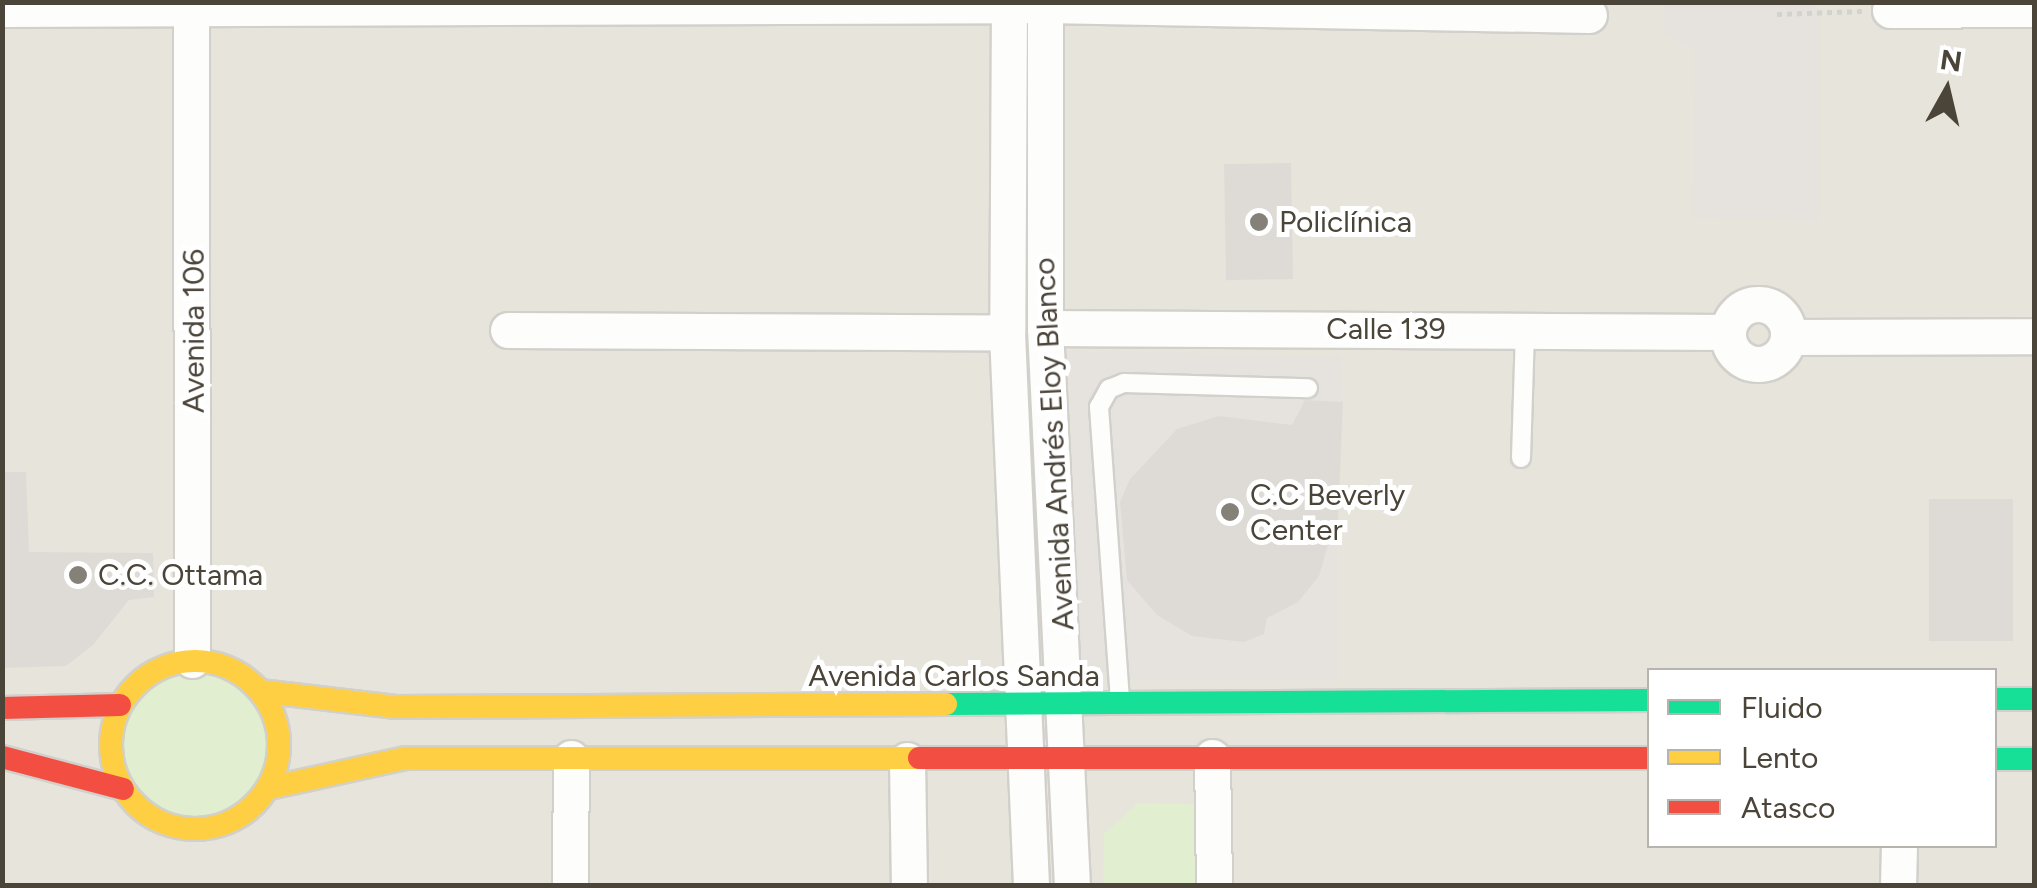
<!DOCTYPE html>
<html>
<head>
<meta charset="utf-8">
<style>
  body { margin:0 }
  #map { position:relative; width:2037px; height:888px; overflow:hidden; background:#f4f2ee; font-family:Figtree,sans-serif }
  div>[style] { position:absolute }
  [style*='--x'] { left:calc(var(--x)*1px); top:calc(var(--y)*1px); width:calc(var(--w)*1px); rotate:calc(var(--a)*1deg) }
  .residential>* { inset:0; background:#e7e4dc }
  .green>* { inset:0; background:#e1eecf }
  .round { border-radius:50% }
  .parking>* { inset:0; background:#e6e3df }
  .building>* { inset:0; background:#dedbd6; transform-origin:0 0 }
  .path>* { height:5px; margin-top:-2.5px; transform-origin:0; background:repeating-linear-gradient(90deg,#d3d2cc 0 5px,transparent 0 10px) }
  .roads { filter:drop-shadow(2px 0 #d2d0cb) drop-shadow(-2px 0 #d2d0cb) drop-shadow(0 2px #d2d0cb) drop-shadow(0 -2px #d2d0cb) }
  .lane>* { height:18px; margin:-9px; padding:0 9px; transform-origin:9px; border-radius:9px; background:#fdfdfc }
  .street>* { height:35px; margin:-17.5px; padding:0 17.5px; transform-origin:17.5px; border-radius:17.5px; background:#fdfdfc }
  .street>.ring { margin:-17.5px; padding:0; box-sizing:content-box; background:none; border:35px solid #fdfdfc; border-radius:50% }
  .fast>* { height:22px; margin:-11px; padding:0 11px; transform-origin:11px; border-radius:11px; background:#16e098 }
  .slow>* { height:22px; margin:-11px; padding:0 11px; transform-origin:11px; border-radius:11px; background:#ffcf43 }
  .slow>.ring { margin:-11px; padding:0; box-sizing:content-box; background:none; border:22px solid #ffcf43; border-radius:50% }
  .jam>* { height:22px; margin:-11px; padding:0 11px; transform-origin:11px; border-radius:11px; background:#f24e42 }
  .dots>* { width:28px; height:28px; translate:-50% -50%; box-sizing:border-box; border:5px solid #fff; border-radius:50% }
  span { translate:-50% -50%; white-space:nowrap; text-align:center; line-height:1.15; -webkit-text-stroke:10px #fff; paint-order:stroke }
  .poi-label { font-size:30px; color:#4b4439 }
  .left { translate:0 -50%; text-align:left }
  .street-label { font-size:30px; color:#4b4439 }
  .frame { position:absolute; inset:0; border:5px solid #4b4439; pointer-events:none }
  .legend { position:absolute; left:1647px; top:668px; width:350px; height:180px; box-sizing:border-box; background:#fff; border:2px solid #b7b4b0; margin:0; padding:12px 18px; list-style:none; font-size:30px; color:#4b4439 }
  .legend li { display:flex; align-items:center; gap:20px; height:50px }
  .legend b { width:50px; border:2px solid #b7b4b0 }
  .north { position:absolute; left:1897px; top:40px; width:100px; height:100px; -webkit-text-stroke:8px #fff; paint-order:stroke; rotate:8deg; font-size:28px; font-weight:700; line-height:40px; text-align:center; color:#4b4439 }
  .north::after { content:''; display:block; margin:auto; width:35px; height:45px; background:#4b4439; clip-path:polygon(50% 0,100% 100%,50% 72%,0 100%) }
</style>
</head>
<body>
<div id="map">
  <div class="residential">
    <i style="clip-path:polygon(evenodd,2px 3px,2034px 3px,2034px 885px,3px 885px,2px 3px,1650px 670px,1994px 670px,1994px 846px,1650px 846px,1650px 670px)"></i>
  </div>
  <div class="green">
    <i class="round" style="left:122px;top:671px;width:148px;height:148px"></i>
    <i style="clip-path:polygon(1138px 803px,1202px 804px,1203px 885px,1103px 886px,1104px 834px)"></i>
  </div>
  <div class="parking">
    <i style="clip-path:polygon(1665px 3px,1819px 3px,1819px 221px,1693px 218px,1695px 51px,1664px 32px)"></i>
    <i style="clip-path:polygon(1068px 351px,1341px 356px,1343px 402px,1305px 400px,1292px 425px,1280px 427px,1219px 416px,1177px 429px,1130px 478px,1120px 503px,1128px 580px,1244px 641px,1264px 634px,1267px 618px,1298px 602px,1319px 576px,1328px 545px,1337px 542px,1337px 681px,1100px 680px,1088px 668px,1080px 652px)"></i>
  </div>
  <div class="building">
    <i style="left:1291px;top:163px;width:116px;height:67px;rotate:89deg"></i>
    <i style="clip-path:polygon(1305px 400px,1343px 402px,1337px 542px,1328px 545px,1319px 576px,1298px 602px,1267px 618px,1264px 634px,1244px 642px,1192px 636px,1157px 615px,1127px 580px,1120px 502px,1130px 479px,1177px 429px,1219px 416px,1292px 425px)"></i>
    <i style="clip-path:polygon(2px 472px,26px 472px,29px 552px,153px 553px,154px 597px,129px 600px,93px 645px,66px 666px,2px 668px)"></i>
    <i style="left:1929px;top:499px;width:84px;height:142px"></i>
  </div>
  <div class="path">
    <i style="--x:1777;--y:14;--w:85;--a:-2"></i>
  </div>
  <div class="roads">
    <div class="lane">
      <i style="--x:1521;--y:458;--w:129;--a:-88.2"></i>
      <i style="--x:1120;--y:700;--w:294;--a:-94.1"></i>
      <i style="--x:1099;--y:407;--w:21;--a:-61"></i>
      <i style="--x:1109;--y:389;--w:16;--a:-22"></i>
      <i style="--x:1124;--y:383;--w:184;--a:1.6"></i>
    </div>
    <div class="street">
      <i style="--x:191;--y:2;--w:658;--a:89.91"></i>
      <i style="--x:1009;--y:2;--w:331;--a:90.3"></i>
      <i style="--x:1007;--y:333;--w:554;--a:87.51"></i>
      <i style="--x:1045;--y:2;--w:326;--a:90"></i>
      <i style="--x:1045;--y:328;--w:559;--a:87.23"></i>
      <i style="--x:2;--y:9;--w:1043;--a:-0.22"></i>
      <i style="--x:1045;--y:5;--w:544;--a:1.05"></i>
      <i style="--x:1890;--y:10;--w:144;--a:-0.4"></i>
      <i class="ring" style="left:1728px;top:304px;width:25px;height:25px"></i>
      <i style="--x:1045;--y:328;--w:682;--a:0.34"></i>
      <i style="--x:508;--y:330;--w:499;--a:0.3"></i>
      <i style="--x:1789;--y:337;--w:245;--a:-0.2"></i>
      <i style="--x:1212;--y:757;--w:129;--a:89.1"></i>
      <i style="--x:907;--y:760;--w:126;--a:89.1"></i>
      <i style="--x:570;--y:886;--w:128;--a:-89.6"></i>
      <i style="--x:1898;--y:886;--w:40;--a:-88.6"></i>
    </div>
    <div class="fast">
      <i style="--x:1994;--y:699;--w:40;--a:0"></i>
      <i style="--x:946;--y:704;--w:704;--a:-0.33"></i>
      <i style="--x:1994;--y:759;--w:40;--a:0"></i>
    </div>
    <div class="slow">
      <i class="ring" style="left:111px;top:661px;width:146px;height:146px"></i>
      <i style="--x:260;--y:691;--w:137;--a:6.7"></i>
      <i style="--x:396;--y:707;--w:550;--a:-0.31"></i>
      <i style="--x:269;--y:788;--w:140;--a:-12.4"></i>
      <i style="--x:406;--y:758;--w:513;--a:0"></i>
    </div>
    <div class="jam">
      <i style="--x:2;--y:708;--w:118;--a:-1.5"></i>
      <i style="--x:2;--y:757;--w:125;--a:14.8"></i>
      <i style="--x:919;--y:758;--w:731;--a:0"></i>
    </div>
  </div>
  <div class="dots">
    <i style="left:1259px;top:222px;background:#868178"></i>
    <i style="left:1230px;top:512px;background:#868178"></i>
    <i style="left:78px;top:575px;background:#868178"></i>
  </div>
  <div class="poi-label">
    <span class="left" style="left:1279px;top:222px">Policlínica</span>
    <span class="left" style="left:1250px;top:512px">C.C Beverly<br>Center</span>
    <span class="left" style="left:98px;top:575px">C.C. Ottama</span>
  </div>
  <div class="street-label">
    <span style="left:1386px;top:329px">Calle 139</span>
    <span style="left:194px;top:331px;rotate:-90deg">Avenida 106</span>
    <span style="left:1054px;top:444px;rotate:-93deg">Avenida Andrés Eloy Blanco</span>
    <span style="left:954px;top:676px">Avenida Carlos Sanda</span>
  </div>
  <div class="frame"></div>
  <ul class="legend">
  <li><b style="height:12px;background:#16e098"></b>Fluido</li>
  <li><b style="height:12px;background:#ffcf43"></b>Lento</li>
  <li><b style="height:12px;background:#f24e42"></b>Atasco</li>
  </ul>
  <div class="north">N</div>
</div>
</body>
</html>
